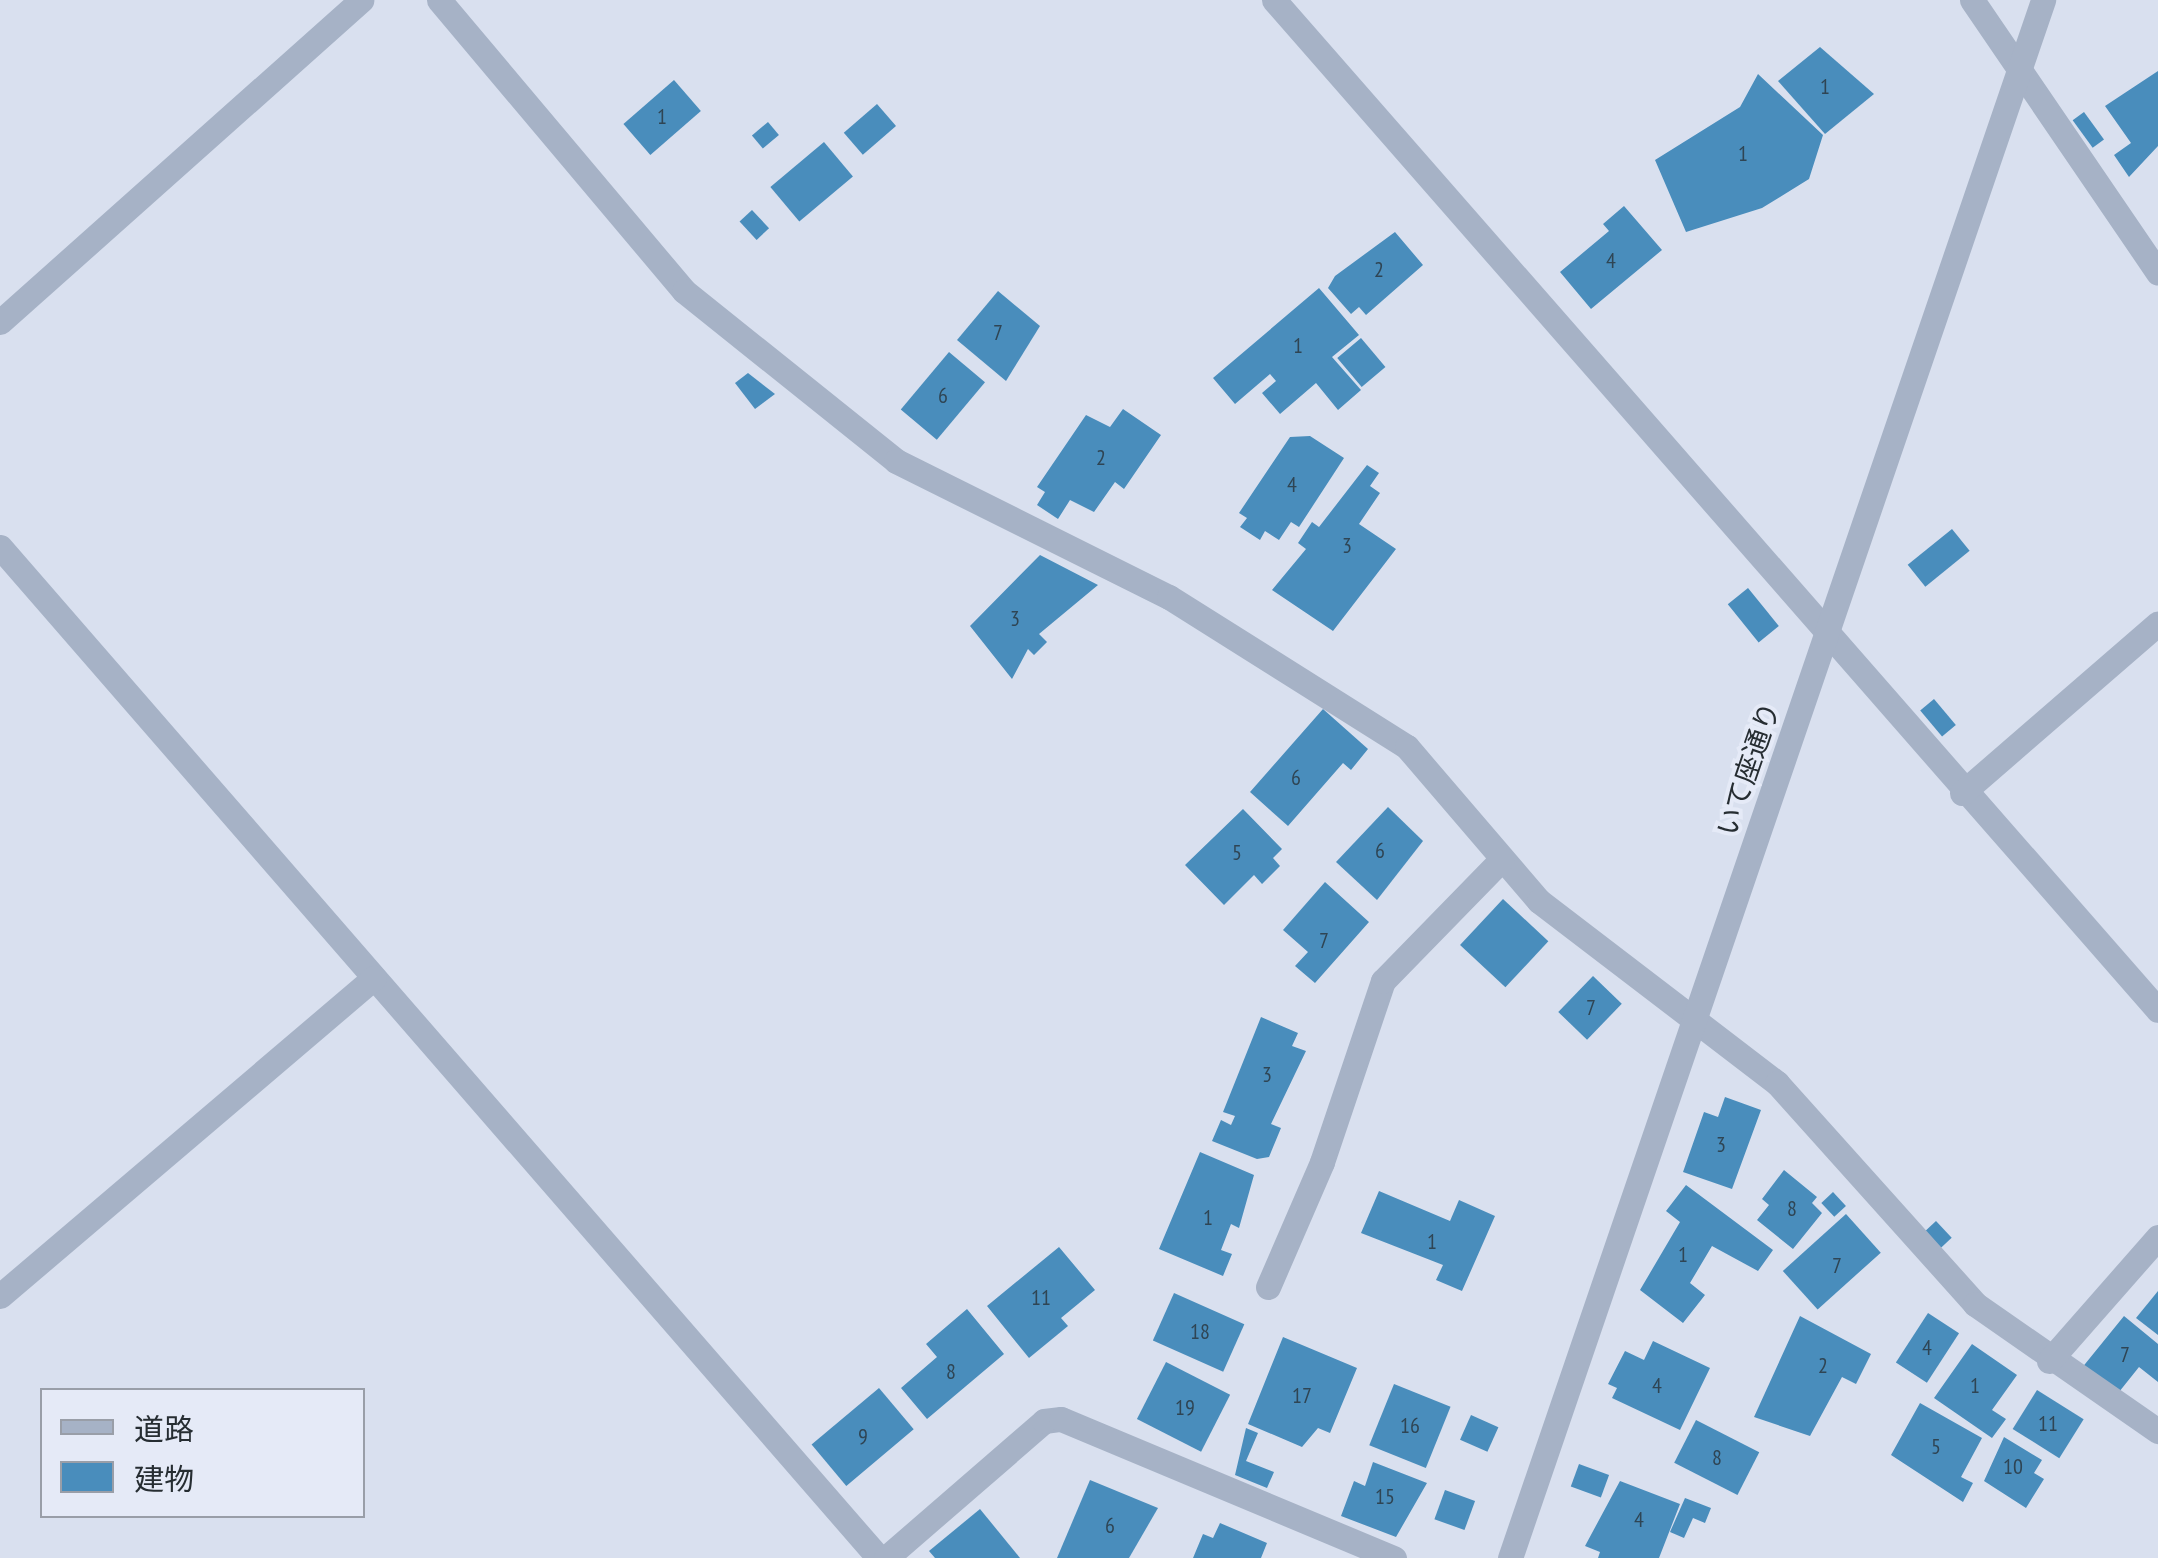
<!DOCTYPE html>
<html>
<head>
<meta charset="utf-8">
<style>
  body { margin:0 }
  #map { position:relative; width:2158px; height:1558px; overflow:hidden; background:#d9e0ef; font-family:"PT Sans Narrow","Noto Sans JP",sans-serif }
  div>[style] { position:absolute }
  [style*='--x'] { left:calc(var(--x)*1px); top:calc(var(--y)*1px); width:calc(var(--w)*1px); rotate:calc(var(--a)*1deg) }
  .building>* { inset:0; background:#498dbc; transform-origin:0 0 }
  .minor>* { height:25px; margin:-12.5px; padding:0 12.5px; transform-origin:12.5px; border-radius:12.5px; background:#a6b2c6 }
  span { translate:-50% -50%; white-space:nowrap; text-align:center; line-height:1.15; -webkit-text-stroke:8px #e5eaf7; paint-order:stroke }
  .number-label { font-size:22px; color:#2f4554 }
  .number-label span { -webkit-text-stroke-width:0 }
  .street-label { font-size:28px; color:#262d32 }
  .legend { position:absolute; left:40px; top:1388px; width:325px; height:130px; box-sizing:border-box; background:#e5eaf7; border:2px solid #999ea8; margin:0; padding:12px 18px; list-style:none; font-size:30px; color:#262d32 }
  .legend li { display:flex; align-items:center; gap:20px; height:50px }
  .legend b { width:50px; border:2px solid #999ea8 }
</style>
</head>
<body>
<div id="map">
  <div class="building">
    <i style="clip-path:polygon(1820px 47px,1874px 94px,1825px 134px,1778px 81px)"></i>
    <i style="clip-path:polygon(2158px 71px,2158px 146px,2129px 177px,2114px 155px,2131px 143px,2105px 106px)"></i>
    <i style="clip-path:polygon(1758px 74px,1823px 135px,1809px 179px,1762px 208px,1686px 232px,1655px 160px,1740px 107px)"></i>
    <i style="left:674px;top:80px;width:41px;height:67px;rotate:49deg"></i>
    <i style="left:877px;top:104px;width:29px;height:44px;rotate:49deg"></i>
    <i style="left:2084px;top:112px;width:34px;height:14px;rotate:54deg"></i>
    <i style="left:768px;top:122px;width:17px;height:21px;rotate:50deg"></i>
    <i style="left:824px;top:142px;width:45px;height:70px;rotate:50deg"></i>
    <i style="clip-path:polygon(1624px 206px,1662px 250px,1591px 309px,1560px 272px,1609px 231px,1603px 224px)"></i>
    <i style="left:752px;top:210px;width:25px;height:17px;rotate:47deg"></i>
    <i style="clip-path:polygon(1395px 232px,1423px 265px,1366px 315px,1359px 307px,1351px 314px,1328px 288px,1335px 276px)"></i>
    <i style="clip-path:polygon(1319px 288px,1359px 335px,1332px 357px,1361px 390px,1338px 410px,1316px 383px,1280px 414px,1262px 393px,1276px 381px,1270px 374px,1235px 404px,1213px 378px)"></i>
    <i style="clip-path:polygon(998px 291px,1040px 326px,1006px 381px,957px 340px)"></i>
    <i style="left:1361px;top:338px;width:38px;height:31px;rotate:50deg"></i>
    <i style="left:949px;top:352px;width:47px;height:75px;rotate:40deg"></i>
    <i style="clip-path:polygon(748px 373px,775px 394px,755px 409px,735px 383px)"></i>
    <i style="clip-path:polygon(1123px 409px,1161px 435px,1124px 489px,1115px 482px,1094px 512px,1070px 500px,1058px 519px,1037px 505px,1045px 492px,1037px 487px,1086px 415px,1110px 427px)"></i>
    <i style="clip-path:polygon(1310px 436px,1344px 458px,1299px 527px,1291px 522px,1279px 540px,1265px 531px,1260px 540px,1240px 527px,1247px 518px,1239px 513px,1290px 437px)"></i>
    <i style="clip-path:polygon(1367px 465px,1379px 473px,1370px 486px,1380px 493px,1359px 524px,1396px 549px,1333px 631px,1272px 590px,1306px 549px,1298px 543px,1312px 522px,1319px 527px)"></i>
    <i style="left:1952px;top:529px;width:28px;height:57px;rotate:51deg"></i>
    <i style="clip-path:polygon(1040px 555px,1098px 585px,1039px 634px,1047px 642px,1034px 655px,1028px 649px,1012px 679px,970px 626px)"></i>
    <i style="left:1748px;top:588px;width:49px;height:26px;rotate:51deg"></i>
    <i style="left:1934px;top:699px;width:34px;height:18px;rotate:50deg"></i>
    <i style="clip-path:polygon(1323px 709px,1368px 749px,1351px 770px,1343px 763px,1288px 826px,1250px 792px)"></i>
    <i style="clip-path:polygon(1388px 807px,1423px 841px,1377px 900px,1336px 862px)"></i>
    <i style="clip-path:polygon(1243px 809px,1282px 849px,1273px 858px,1280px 866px,1262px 884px,1254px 875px,1224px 905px,1185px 865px)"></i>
    <i style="clip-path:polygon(1325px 882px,1369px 922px,1315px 983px,1295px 966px,1308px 952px,1283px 930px)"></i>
    <i style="left:1503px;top:899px;width:62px;height:63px;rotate:43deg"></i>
    <i style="left:1593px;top:976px;width:40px;height:50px;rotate:44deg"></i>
    <i style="clip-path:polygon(1261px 1017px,1298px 1033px,1292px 1046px,1306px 1051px,1271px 1124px,1281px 1128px,1269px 1157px,1257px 1159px,1212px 1141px,1221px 1120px,1231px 1125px,1235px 1116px,1223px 1112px)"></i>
    <i style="clip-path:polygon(1725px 1097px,1761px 1110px,1732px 1189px,1683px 1172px,1704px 1112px,1718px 1117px)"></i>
    <i style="clip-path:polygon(1200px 1152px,1254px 1175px,1239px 1228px,1231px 1224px,1221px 1250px,1232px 1254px,1223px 1276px,1159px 1249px)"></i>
    <i style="clip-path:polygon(1784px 1170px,1817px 1197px,1812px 1203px,1822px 1213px,1793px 1249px,1757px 1220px,1769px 1205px,1762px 1199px)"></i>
    <i style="clip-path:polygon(1686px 1185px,1773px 1250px,1758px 1271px,1712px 1246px,1690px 1283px,1705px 1295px,1683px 1323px,1640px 1290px,1680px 1222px,1666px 1211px)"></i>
    <i style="clip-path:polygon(1379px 1191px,1450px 1221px,1459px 1200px,1495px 1216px,1462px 1291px,1436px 1280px,1443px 1265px,1361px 1233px)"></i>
    <i style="left:1833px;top:1192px;width:19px;height:16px;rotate:47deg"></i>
    <i style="left:1846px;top:1214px;width:52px;height:85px;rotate:48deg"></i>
    <i style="left:1936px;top:1221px;width:23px;height:15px;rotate:47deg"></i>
    <i style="clip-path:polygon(1059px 1247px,1095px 1290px,1061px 1318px,1068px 1326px,1029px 1358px,987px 1306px)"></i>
    <i style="clip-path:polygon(2158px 1291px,2158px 1335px,2136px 1318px)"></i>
    <i style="left:1174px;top:1293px;width:77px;height:52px;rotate:24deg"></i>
    <i style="clip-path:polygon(967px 1309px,1004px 1354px,927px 1419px,901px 1388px,937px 1357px,926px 1344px)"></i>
    <i style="left:1928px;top:1313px;width:37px;height:59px;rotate:33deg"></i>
    <i style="clip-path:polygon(1800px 1316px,1871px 1354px,1856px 1384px,1842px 1377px,1810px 1436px,1754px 1417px)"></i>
    <i style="clip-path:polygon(2124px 1316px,2158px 1344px,2158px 1382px,2139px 1367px,2115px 1397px,2081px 1369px)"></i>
    <i style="clip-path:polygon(1283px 1337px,1357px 1368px,1330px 1433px,1318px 1428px,1302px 1447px,1248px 1424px)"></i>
    <i style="clip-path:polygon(1653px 1341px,1710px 1368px,1680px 1430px,1612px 1398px,1617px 1388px,1608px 1384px,1625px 1351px,1644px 1360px)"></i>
    <i style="clip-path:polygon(1972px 1344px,2017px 1375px,1992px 1410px,2006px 1419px,1992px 1438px,1934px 1398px)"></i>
    <i style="left:1166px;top:1362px;width:72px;height:64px;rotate:27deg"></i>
    <i style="left:1394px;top:1384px;width:61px;height:66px;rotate:22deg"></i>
    <i style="left:879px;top:1388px;width:54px;height:88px;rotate:50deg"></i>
    <i style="left:2037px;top:1390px;width:55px;height:46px;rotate:32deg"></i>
    <i style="clip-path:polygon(1920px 1403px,1982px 1438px,1961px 1477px,1973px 1483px,1963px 1502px,1891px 1455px)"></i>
    <i style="left:1471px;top:1415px;width:30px;height:27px;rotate:24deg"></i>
    <i style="left:1696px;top:1420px;width:71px;height:48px;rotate:27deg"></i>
    <i style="clip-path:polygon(1246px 1428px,1258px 1433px,1246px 1461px,1274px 1472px,1267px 1488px,1235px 1475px)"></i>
    <i style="clip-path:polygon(2004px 1437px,2042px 1460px,2034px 1473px,2044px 1479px,2026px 1508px,1984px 1481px)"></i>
    <i style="clip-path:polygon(1373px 1462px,1427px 1483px,1396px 1537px,1341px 1516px,1354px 1481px,1365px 1486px)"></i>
    <i style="left:1579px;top:1464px;width:32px;height:24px;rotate:20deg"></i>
    <i style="clip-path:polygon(1090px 1480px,1158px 1508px,1129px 1558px,1057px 1558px)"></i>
    <i style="clip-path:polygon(1620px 1481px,1680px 1504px,1659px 1558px,1598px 1558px,1600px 1552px,1585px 1546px)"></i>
    <i style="left:1445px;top:1490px;width:32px;height:31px;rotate:20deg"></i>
    <i style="clip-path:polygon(1685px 1498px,1711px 1508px,1705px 1523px,1693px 1518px,1684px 1538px,1670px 1532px)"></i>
    <i style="clip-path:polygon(980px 1509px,1020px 1558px,935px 1558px,929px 1551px)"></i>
    <i style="clip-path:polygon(1220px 1523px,1267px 1543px,1261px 1558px,1193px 1558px,1203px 1534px,1213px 1538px)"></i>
  </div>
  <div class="minor">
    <i style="--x:439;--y:0;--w:380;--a:49.9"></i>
    <i style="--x:684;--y:291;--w:272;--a:38.7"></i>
    <i style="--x:896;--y:461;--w:305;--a:26.5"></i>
    <i style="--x:1169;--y:597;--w:281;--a:32.2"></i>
    <i style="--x:1407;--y:747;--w:203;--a:49.4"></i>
    <i style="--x:1539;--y:901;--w:300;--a:37.4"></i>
    <i style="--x:1777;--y:1083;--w:297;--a:48.1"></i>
    <i style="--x:1975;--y:1304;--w:223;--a:34.8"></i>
    <i style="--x:1274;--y:0;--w:1342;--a:48.81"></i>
    <i style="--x:1972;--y:0;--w:330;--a:55.7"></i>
    <i style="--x:0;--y:322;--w:484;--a:-41.7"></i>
    <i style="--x:0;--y:547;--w:1340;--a:49"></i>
    <i style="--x:1962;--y:793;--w:259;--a:-40.9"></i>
    <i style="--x:1268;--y:1287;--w:136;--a:-66.6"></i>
    <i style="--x:1322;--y:1162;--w:191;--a:-71.4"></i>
    <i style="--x:1383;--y:981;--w:170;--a:-45.7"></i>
    <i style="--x:0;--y:1296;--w:491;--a:-40.4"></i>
    <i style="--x:2049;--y:1361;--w:165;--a:-48.7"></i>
    <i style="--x:886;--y:1558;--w:209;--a:-40.9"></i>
    <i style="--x:1044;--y:1421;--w:17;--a:-7"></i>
    <i style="--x:1061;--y:1419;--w:361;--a:22.7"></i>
    <i style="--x:1510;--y:1558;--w:1647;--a:-71.11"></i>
  </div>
  <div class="number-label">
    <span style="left:1825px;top:87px">1</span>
    <span style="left:662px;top:117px">1</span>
    <span style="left:1743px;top:154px">1</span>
    <span style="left:1611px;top:261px">4</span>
    <span style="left:1379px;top:270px">2</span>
    <span style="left:998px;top:333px">7</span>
    <span style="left:1298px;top:346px">1</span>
    <span style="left:943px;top:396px">6</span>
    <span style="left:1101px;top:458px">2</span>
    <span style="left:1292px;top:485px">4</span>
    <span style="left:1347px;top:546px">3</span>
    <span style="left:1015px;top:619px">3</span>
    <span style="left:1296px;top:778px">6</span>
    <span style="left:1380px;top:851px">6</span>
    <span style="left:1237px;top:853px">5</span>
    <span style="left:1324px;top:941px">7</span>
    <span style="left:1591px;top:1008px">7</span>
    <span style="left:1267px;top:1075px">3</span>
    <span style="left:1721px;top:1145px">3</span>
    <span style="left:1792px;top:1209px">8</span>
    <span style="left:1208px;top:1218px">1</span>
    <span style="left:1432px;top:1242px">1</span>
    <span style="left:1683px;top:1255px">1</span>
    <span style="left:1837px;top:1266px">7</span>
    <span style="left:1041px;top:1298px">11</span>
    <span style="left:1200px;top:1332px">18</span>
    <span style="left:1927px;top:1348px">4</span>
    <span style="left:2125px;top:1355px">7</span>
    <span style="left:1823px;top:1366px">2</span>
    <span style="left:951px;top:1372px">8</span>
    <span style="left:1657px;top:1386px">4</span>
    <span style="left:1975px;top:1386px">1</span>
    <span style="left:1302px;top:1396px">17</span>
    <span style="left:1185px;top:1408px">19</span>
    <span style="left:2048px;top:1424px">11</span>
    <span style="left:1410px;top:1426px">16</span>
    <span style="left:863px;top:1437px">9</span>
    <span style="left:1936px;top:1447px">5</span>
    <span style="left:1717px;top:1458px">8</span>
    <span style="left:2013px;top:1467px">10</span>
    <span style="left:1385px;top:1497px">15</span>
    <span style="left:1639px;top:1520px">4</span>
    <span style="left:1110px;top:1526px">6</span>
  </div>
  <div class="street-label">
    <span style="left:1748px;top:769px;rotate:-71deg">いて座通り</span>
  </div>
  <ul class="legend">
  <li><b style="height:12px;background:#a6b2c6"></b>道路</li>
  <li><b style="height:28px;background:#498dbc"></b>建物</li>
  </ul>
</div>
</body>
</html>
